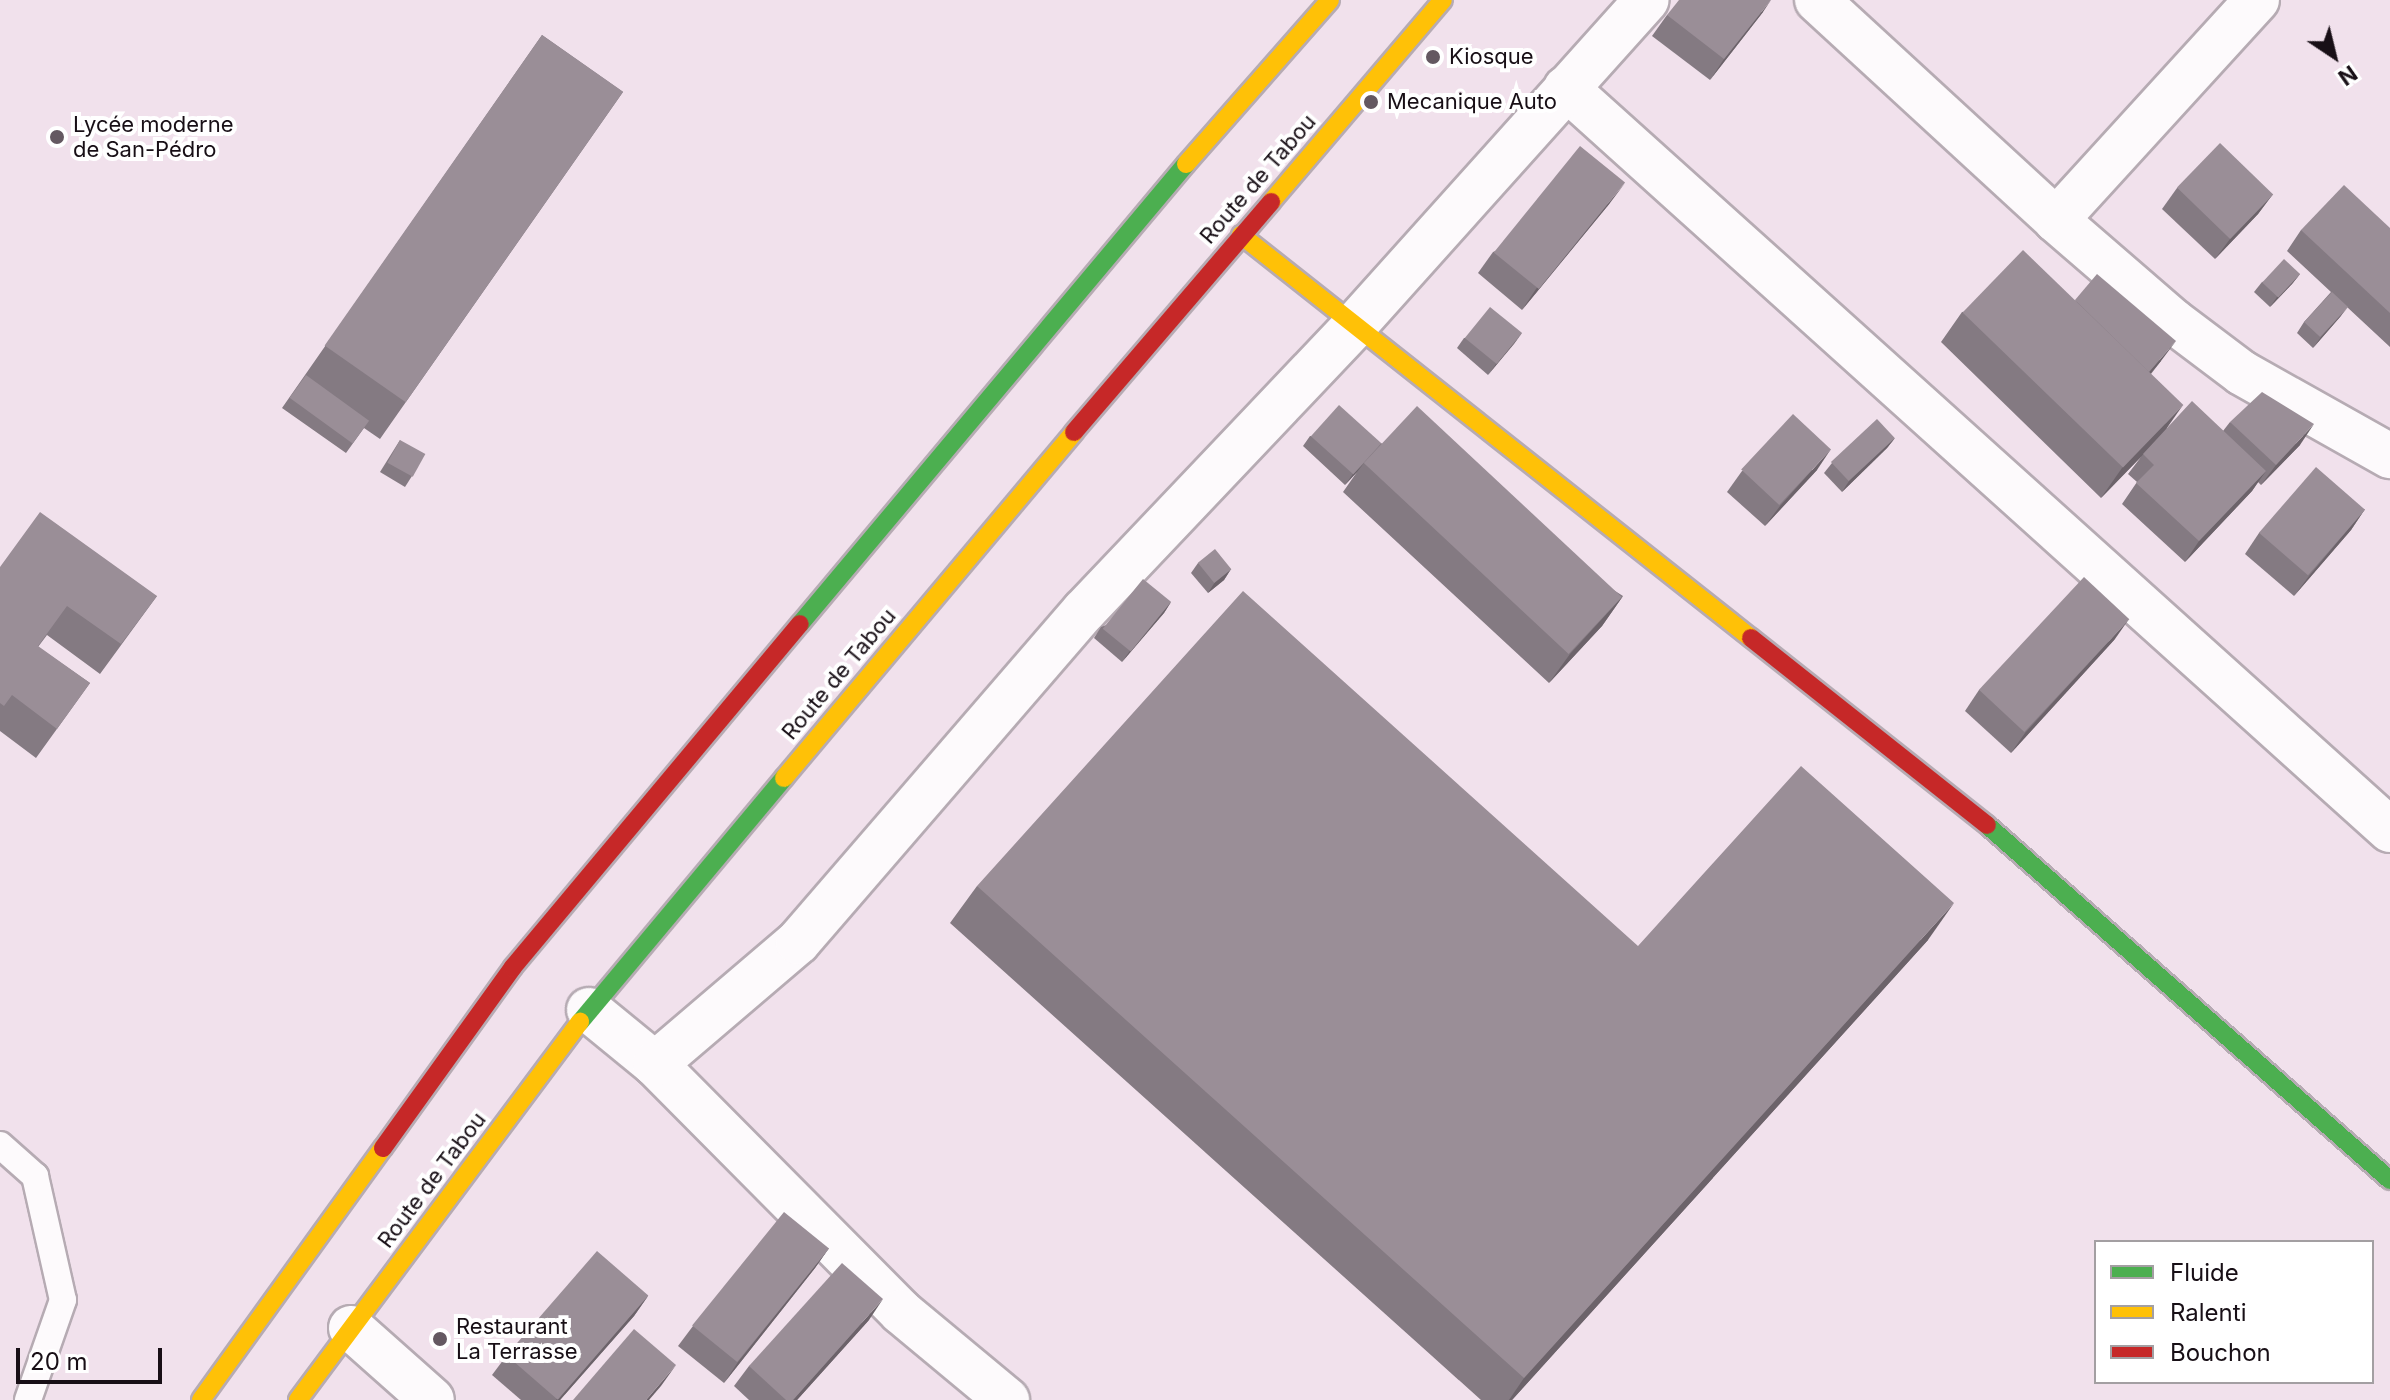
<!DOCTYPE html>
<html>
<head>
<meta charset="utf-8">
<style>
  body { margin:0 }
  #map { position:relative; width:2390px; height:1400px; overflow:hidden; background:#f1e1ec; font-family:Inter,sans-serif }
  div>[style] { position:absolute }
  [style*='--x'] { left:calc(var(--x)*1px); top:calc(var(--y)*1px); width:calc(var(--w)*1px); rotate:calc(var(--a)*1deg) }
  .roads { filter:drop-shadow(2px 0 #b6abb3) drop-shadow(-2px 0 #b6abb3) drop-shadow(0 2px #b6abb3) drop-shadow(0 -2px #b6abb3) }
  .lane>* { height:26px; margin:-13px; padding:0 13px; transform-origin:13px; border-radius:13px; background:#fdfafc }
  .street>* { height:44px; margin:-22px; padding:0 22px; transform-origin:22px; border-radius:22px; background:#fdfafc }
  .fast>* { height:18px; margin:-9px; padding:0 9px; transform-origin:9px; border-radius:9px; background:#4caf50 }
  .slow>* { height:18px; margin:-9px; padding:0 9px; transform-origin:9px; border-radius:9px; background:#ffc107 }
  .jam>* { height:18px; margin:-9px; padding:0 9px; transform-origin:9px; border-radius:9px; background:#c62828 }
  .wall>* { inset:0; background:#847a82 }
  .shaded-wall>* { inset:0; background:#6c636a }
  .building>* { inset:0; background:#9a8e97; transform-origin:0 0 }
  .dots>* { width:22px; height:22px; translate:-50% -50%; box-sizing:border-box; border:4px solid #fff; border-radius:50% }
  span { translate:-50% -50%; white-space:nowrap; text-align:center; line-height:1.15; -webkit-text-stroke:8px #fff; paint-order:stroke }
  .poi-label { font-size:22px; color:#180f16 }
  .left { translate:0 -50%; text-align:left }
  .street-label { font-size:22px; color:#180f16 }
  .legend { position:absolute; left:2094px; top:1240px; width:280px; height:144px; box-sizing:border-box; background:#fff; border:2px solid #a39fa2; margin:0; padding:10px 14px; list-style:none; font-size:24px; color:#180f16 }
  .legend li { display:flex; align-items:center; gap:16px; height:40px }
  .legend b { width:40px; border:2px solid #a39fa2 }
  .north { position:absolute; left:2294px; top:16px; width:80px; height:80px; -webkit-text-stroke:6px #fff; paint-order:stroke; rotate:145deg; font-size:22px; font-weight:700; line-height:32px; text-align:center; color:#180f16 }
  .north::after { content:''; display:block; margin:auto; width:28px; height:36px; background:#180f16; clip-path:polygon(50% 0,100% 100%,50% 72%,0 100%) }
  .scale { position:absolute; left:16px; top:1348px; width:146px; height:36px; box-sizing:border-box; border:4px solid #180f16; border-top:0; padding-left:10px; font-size:24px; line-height:28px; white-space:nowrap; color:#180f16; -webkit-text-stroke:6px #fff; paint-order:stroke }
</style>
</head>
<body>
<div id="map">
  <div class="roads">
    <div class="lane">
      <i style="--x:0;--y:1145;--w:47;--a:41.5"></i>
      <i style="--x:35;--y:1176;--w:127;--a:77.3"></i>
      <i style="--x:63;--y:1300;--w:106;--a:109.3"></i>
    </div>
    <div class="street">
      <i style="--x:1817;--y:0;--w:325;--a:42.6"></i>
      <i style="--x:2056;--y:220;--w:155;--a:40.8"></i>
      <i style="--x:2173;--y:321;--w:86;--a:37"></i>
      <i style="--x:2242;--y:373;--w:170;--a:29.3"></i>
      <i style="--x:1566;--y:88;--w:1109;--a:42"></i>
      <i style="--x:2056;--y:220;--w:298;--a:-47.6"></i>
      <i style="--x:589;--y:1010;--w:85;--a:39.3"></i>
      <i style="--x:655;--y:1064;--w:349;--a:45.2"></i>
      <i style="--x:901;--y:1312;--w:138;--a:39.7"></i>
      <i style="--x:655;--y:1064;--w:188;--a:-40.5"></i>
      <i style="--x:798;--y:942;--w:437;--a:-49.2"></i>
      <i style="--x:1084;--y:611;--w:393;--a:-46.5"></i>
      <i style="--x:1354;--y:326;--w:438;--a:-48.1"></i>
      <i style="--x:351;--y:1328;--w:108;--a:41.6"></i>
    </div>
    <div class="fast">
      <i style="--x:800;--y:624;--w:600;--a:-50"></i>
      <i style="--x:1987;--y:825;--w:537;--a:41.38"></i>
      <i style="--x:580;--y:1022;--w:318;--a:-50.1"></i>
    </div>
    <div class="slow">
      <i style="--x:1186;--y:164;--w:218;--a:-48.7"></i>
      <i style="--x:1271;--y:202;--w:265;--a:-49.6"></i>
      <i style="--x:1241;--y:235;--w:650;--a:38.32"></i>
      <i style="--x:784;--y:778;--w:451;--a:-50"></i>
      <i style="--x:201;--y:1400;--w:311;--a:-54.2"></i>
      <i style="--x:298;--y:1400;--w:472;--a:-53.3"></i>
    </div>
    <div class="jam">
      <i style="--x:1074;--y:432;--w:303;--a:-49.4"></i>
      <i style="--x:1751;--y:638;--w:301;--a:38.4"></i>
      <i style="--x:383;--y:1148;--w:223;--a:-54.3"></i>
      <i style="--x:513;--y:967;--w:447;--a:-50.1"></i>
    </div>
  </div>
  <div class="wall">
    <i style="clip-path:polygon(1763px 12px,1710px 80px,1652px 36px,1667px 15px)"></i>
    <i style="clip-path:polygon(542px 35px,623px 92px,380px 439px,364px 428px,346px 453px,282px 408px)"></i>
    <i style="clip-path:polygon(2177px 188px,2273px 194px,2258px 214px,2215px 259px,2162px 209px)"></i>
    <i style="clip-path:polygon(1610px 203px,1522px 310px,1478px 273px,1493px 252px)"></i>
    <i style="clip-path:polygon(2390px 228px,2390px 347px,2347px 307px,2340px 317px,2313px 348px,2297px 333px,2304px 322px,2331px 292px,2287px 251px,2301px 230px)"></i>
    <i style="clip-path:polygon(2300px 274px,2292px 284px,2270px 307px,2254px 292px,2262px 282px)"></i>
    <i style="clip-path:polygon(2075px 300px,2161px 361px,2151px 374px,2167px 429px,2223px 431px,2230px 422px,2300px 445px,2261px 485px,2258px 482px,2252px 491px,2185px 562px,2122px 504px,2137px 482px,2128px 474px,2141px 457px,2101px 498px,1941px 342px,1962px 312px)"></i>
    <i style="clip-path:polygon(1522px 333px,1488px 375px,1457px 348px,1464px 338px)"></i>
    <i style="clip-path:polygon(1310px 436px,1381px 443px,1623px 596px,1602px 626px,1549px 683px,1343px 492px,1357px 472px,1345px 485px,1303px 446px)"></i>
    <i style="clip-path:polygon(1895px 438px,1887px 448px,1842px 492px,1824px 473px,1832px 463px)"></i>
    <i style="clip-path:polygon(400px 440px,412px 476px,405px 487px,380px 472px)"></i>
    <i style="clip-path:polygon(1817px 470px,1765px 526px,1727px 492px,1742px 471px)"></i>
    <i style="clip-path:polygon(2365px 509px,2351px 530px,2294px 596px,2245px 554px,2259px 533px)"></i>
    <i style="clip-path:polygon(1198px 563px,1231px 569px,1224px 580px,1208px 593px,1191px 573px)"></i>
    <i style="clip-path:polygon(0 567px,157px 596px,100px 674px,47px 635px,38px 647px,90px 683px,36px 758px,0 731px)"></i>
    <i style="clip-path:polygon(1171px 602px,1164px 613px,1122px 662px,1094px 638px,1101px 627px)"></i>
    <i style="clip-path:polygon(2115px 639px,2011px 753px,1965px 711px,1979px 690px)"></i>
    <i style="clip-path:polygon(977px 886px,1638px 946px,1928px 940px,1512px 1400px,1481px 1400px,950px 923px)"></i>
    <i style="clip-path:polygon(829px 1248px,815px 1268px,724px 1383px,678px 1346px,693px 1326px)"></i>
    <i style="clip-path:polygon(648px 1296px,634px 1316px,560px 1400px,521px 1400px,492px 1375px,507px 1355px)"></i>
    <i style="clip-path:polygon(869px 1320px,797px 1400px,749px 1400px,734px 1386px,749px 1366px)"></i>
  </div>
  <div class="shaded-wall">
    <i style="clip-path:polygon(1771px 0,1763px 12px,1710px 80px,1724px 59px)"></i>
    <i style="clip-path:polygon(1625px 183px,1610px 203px,1522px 310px,1536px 289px)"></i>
    <i style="clip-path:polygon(2273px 194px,2258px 214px,2215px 259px,2230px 239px)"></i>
    <i style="clip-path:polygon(2300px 274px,2292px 284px,2270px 307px,2277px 297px)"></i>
    <i style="clip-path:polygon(2348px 307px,2340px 317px,2313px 348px,2321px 337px)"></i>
    <i style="clip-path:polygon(1522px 333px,1514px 344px,1488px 375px,1496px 364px)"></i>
    <i style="clip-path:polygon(2176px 341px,2161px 361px,2134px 393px,2148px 373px)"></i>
    <i style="clip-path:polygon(2183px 405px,2162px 435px,2101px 498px,2122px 468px)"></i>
    <i style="clip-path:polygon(2314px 424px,2300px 445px,2261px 485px,2276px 465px)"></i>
    <i style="clip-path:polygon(1895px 438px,1887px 448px,1842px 492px,1849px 481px)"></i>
    <i style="clip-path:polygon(1831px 449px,1817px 470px,1765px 526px,1780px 506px)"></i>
    <i style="clip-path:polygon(1364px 463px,1357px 472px,1345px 485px,1353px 474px)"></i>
    <i style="clip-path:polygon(2266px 471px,2252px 491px,2185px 562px,2199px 541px)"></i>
    <i style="clip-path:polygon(2365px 509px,2351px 530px,2294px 596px,2309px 576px)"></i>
    <i style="clip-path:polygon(1231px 569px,1224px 580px,1208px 593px,1215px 582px)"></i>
    <i style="clip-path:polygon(1623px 596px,1602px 626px,1549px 683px,1570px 654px)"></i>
    <i style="clip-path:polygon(1171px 602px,1164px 613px,1122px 662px,1129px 652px)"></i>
    <i style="clip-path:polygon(2129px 619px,2115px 639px,2011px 753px,2025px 733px)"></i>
    <i style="clip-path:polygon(1954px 903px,1928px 940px,1512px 1400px,1509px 1400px,1524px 1378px)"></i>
    <i style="clip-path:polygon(829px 1248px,815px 1268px,724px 1383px,738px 1362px)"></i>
    <i style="clip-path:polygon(648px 1296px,634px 1316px,560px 1400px,556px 1400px)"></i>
    <i style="clip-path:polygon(883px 1299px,869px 1320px,797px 1400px,793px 1400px)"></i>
    <i style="clip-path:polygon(676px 1365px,661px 1386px,649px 1400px,646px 1400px)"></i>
  </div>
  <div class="building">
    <i style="clip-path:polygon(1679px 0,1771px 0,1724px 59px,1667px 15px)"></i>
    <i style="left:542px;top:35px;width:99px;height:379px;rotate:35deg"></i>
    <i style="left:2220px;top:143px;width:74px;height:62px;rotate:44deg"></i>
    <i style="left:1580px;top:146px;width:58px;height:137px;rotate:39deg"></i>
    <i style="clip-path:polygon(2344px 185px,2390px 228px,2390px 313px,2301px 230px)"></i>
    <i style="left:2023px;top:250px;width:223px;height:87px;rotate:44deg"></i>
    <i style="left:2284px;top:259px;width:22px;height:32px;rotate:43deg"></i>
    <i style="clip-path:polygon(2097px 274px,2176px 341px,2149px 372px,2075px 300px)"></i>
    <i style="left:2332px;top:292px;width:22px;height:41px;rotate:43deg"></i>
    <i style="left:1490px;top:307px;width:41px;height:40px;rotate:39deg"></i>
    <i style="left:306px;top:375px;width:78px;height:28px;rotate:36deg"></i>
    <i style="clip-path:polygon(2262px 392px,2314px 424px,2276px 465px,2230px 422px)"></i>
    <i style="clip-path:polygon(2192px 401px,2266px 471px,2199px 541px,2136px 483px,2154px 465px,2143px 454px)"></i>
    <i style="left:1339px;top:405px;width:57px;height:42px;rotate:42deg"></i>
    <i style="left:1417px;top:406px;width:280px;height:78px;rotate:43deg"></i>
    <i style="left:1793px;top:414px;width:52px;height:76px;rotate:43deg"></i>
    <i style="left:1877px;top:419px;width:26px;height:63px;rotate:47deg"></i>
    <i style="left:400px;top:440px;width:29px;height:26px;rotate:29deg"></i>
    <i style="left:2316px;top:467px;width:65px;height:87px;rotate:41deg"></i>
    <i style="clip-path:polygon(40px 512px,157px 596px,121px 644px,67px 606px,38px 646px,90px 683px,57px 729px,12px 695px,4px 706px,0 703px,0 567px)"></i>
    <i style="left:1215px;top:549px;width:26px;height:22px;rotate:51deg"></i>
    <i style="left:2084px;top:577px;width:62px;height:154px;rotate:43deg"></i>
    <i style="left:1143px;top:579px;width:36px;height:64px;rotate:39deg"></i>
    <i style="clip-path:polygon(1243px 591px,1638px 946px,1801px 766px,1954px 903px,1524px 1378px,977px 886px)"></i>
    <i style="left:784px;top:1212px;width:58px;height:146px;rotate:39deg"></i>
    <i style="left:597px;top:1251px;width:68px;height:138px;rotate:41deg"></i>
    <i style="clip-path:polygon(842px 1263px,883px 1299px,793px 1400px,786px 1400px,749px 1366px)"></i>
    <i style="clip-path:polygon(634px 1329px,676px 1365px,646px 1400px,573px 1400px)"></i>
  </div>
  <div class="dots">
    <i style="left:1433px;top:57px;background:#645861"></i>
    <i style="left:1371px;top:102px;background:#645861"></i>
    <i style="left:57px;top:137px;background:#645861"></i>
    <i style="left:440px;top:1339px;background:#645861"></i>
  </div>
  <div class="poi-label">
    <span class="left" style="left:1449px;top:57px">Kiosque</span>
    <span class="left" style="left:1387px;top:102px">Mecanique Auto</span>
    <span class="left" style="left:73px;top:137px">Lycée moderne<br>de San-Pédro</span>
    <span class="left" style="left:456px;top:1339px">Restaurant<br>La Terrasse</span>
  </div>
  <div class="street-label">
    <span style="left:1258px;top:179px;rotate:-49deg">Route de Tabou</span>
    <span style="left:839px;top:674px;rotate:-50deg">Route de Tabou</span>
    <span style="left:432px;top:1180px;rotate:-53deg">Route de Tabou</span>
  </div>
  <ul class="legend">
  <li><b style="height:10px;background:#4caf50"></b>Fluide</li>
  <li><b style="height:10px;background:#ffc107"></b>Ralenti</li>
  <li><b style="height:10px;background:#c62828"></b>Bouchon</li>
  </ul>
  <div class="north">N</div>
  <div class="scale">20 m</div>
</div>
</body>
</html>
